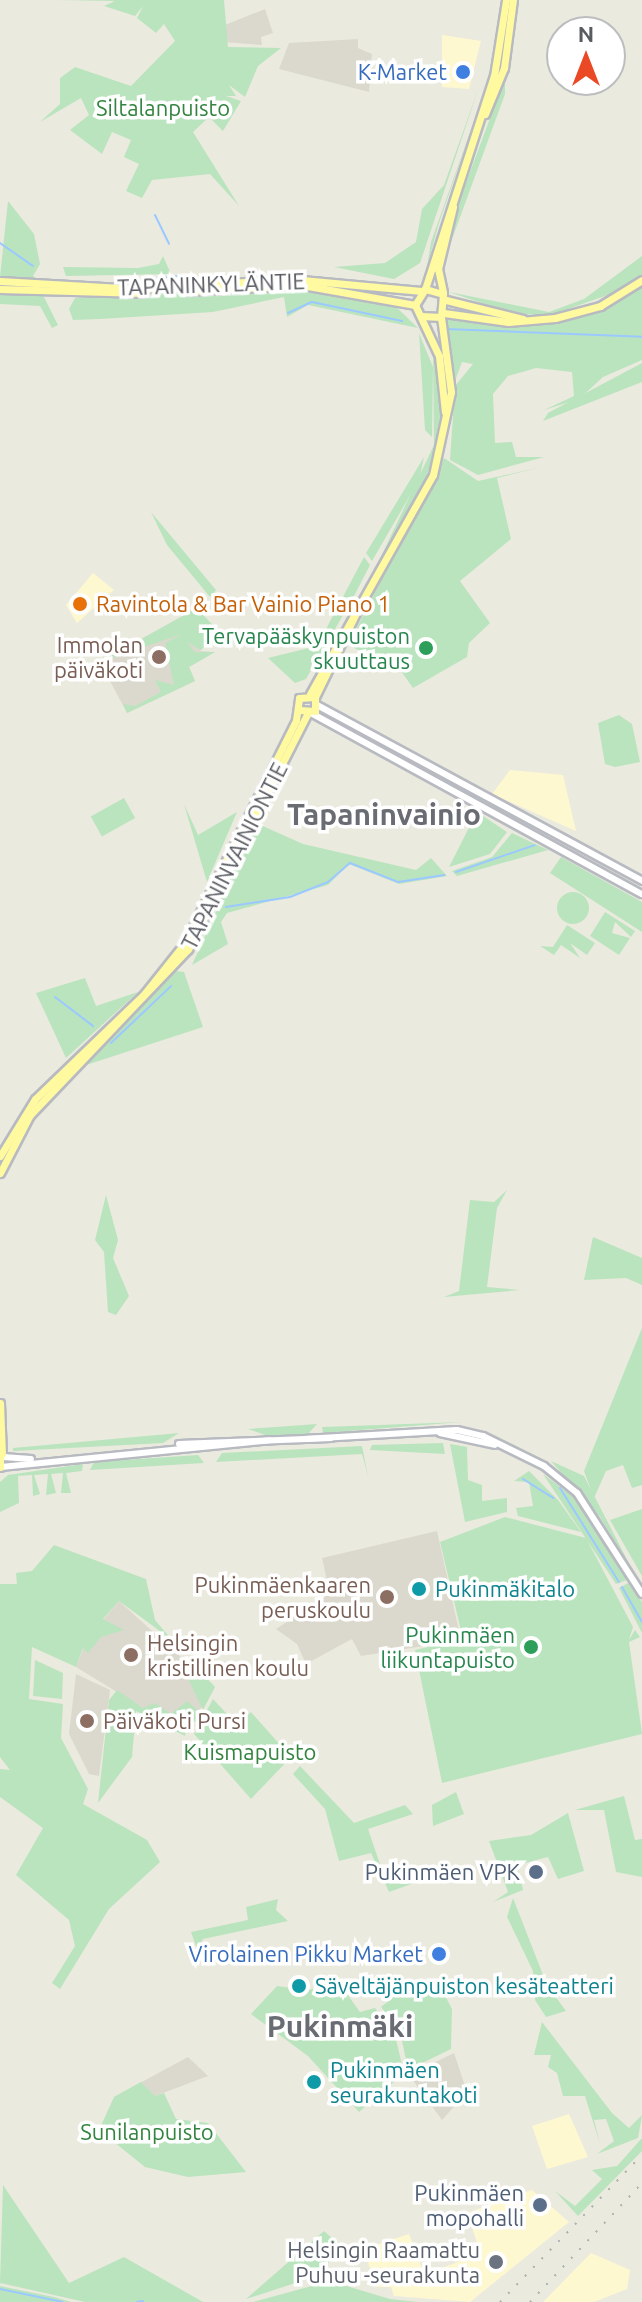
<!DOCTYPE html>
<html>
<head>
<meta charset="utf-8">
<style>
  body { margin:0 }
  #map { position:relative; width:642px; height:2302px; overflow:hidden; background:#ebeade; font-family:Ubuntu,sans-serif }
  div>[style] { position:absolute }
  [style*='--x'] { left:calc(var(--x)*1px); top:calc(var(--y)*1px); width:calc(var(--w)*1px); rotate:calc(var(--a)*1deg) }
  .commercial>* { inset:0; background:#fef8d1 }
  .education>* { inset:0; background:#dbd9cd }
  .green>* { inset:0; background:#bae4be; transform-origin:0 0 }
  .round { border-radius:50% }
  .stream>* { height:2px; margin:-1px; padding:0 1px; transform-origin:1px; border-radius:1px; background:#9bc9ff }
  .roads { filter:drop-shadow(2px 0 #b8bac1) drop-shadow(-2px 0 #b8bac1) drop-shadow(0 2px #b8bac1) drop-shadow(0 -2px #b8bac1) }
  .secondary>* { height:6px; margin:-3px; padding:0 3px; transform-origin:3px; border-radius:3px; background:#fff }
  .primary>* { height:7px; margin:-3.5px; padding:0 3.5px; transform-origin:3.5px; border-radius:3.5px; background:#fff9a0 }
  .rail>* { height:2px; margin-top:-1px; transform-origin:0; background:repeating-linear-gradient(90deg,#b2b3b3 0 2px,transparent 0 12px) }
  .dots>* { width:22px; height:22px; translate:-50% -50%; box-sizing:border-box; border:4px solid #fff; border-radius:50% }
  span { translate:-50% -50%; white-space:nowrap; text-align:center; line-height:1.15; -webkit-text-stroke:7px #fff; paint-order:stroke }
  .shop-label { font-size:22px; color:#366cbe }
  .right { translate:-100% -50%; text-align:right }
  .park-label { font-size:22px; color:#33843f }
  .street-label { font-size:22px; color:#585b60 }
  .food-label { font-size:22px; color:#c56008 }
  .left { translate:0 -50%; text-align:left }
  .leisure-label { font-size:22px; color:#27864d }
  .education-label { font-size:22px; color:#785e54 }
  .culture-label { font-size:22px; color:#0d838f }
  .service-label { font-size:22px; color:#4e5e75 }
  .worship-label { font-size:22px; color:#5b616d }
  .district-label { font-size:30px; color:#696c72; font-weight:700 }
  .north { position:absolute; left:546px; top:16px; width:80px; height:80px; box-sizing:border-box; background:#fff; border:2px solid #bcbdbf; border-radius:50%; rotate:0deg; font-size:22px; font-weight:700; line-height:32px; text-align:center; color:#585b60 }
  .north::after { content:''; display:block; margin:auto; width:28px; height:36px; background:#eb4825; clip-path:polygon(50% 0,100% 100%,50% 72%,0 100%) }
</style>
</head>
<body>
<div id="map">
  <div class="commercial">
    <i style="clip-path:polygon(442px 35px,481px 41px,469px 89px,442px 87px)"></i>
    <i style="clip-path:polygon(93px 573px,114px 590px,77px 623px,66px 605px)"></i>
    <i style="clip-path:polygon(510px 770px,563px 775px,576px 831px,492px 794px)"></i>
    <i style="clip-path:polygon(569px 2114px,588px 2157px,547px 2169px,532px 2126px)"></i>
    <i style="clip-path:polygon(532px 2190px,569px 2222px,470px 2302px,394px 2296px,391px 2287px,377px 2287px,363px 2249px,409px 2234px,424px 2274px,481px 2254px,467px 2213px)"></i>
    <i style="clip-path:polygon(591px 2253px,630px 2270px,627px 2289px,594px 2302px,543px 2302px)"></i>
  </div>
  <div class="education">
    <i style="clip-path:polygon(265px 9px,273px 33px,261px 37px,262px 45px,223px 42px,225px 25px)"></i>
    <i style="clip-path:polygon(358px 39px,358px 48px,372px 54px,369px 92px,279px 69px,289px 43px)"></i>
    <i style="clip-path:polygon(197px 608px,217px 635px,200px 651px,215px 652px,189px 667px,195px 681px,127px 713px,100px 662px)"></i>
    <i style="clip-path:polygon(437px 1531px,461px 1640px,361px 1656px,352px 1639px,306px 1664px,297px 1644px,276px 1629px,330px 1593px,322px 1558px)"></i>
    <i style="clip-path:polygon(119px 1601px,214px 1687px,194px 1720px,143px 1708px,76px 1667px,87px 1639px)"></i>
    <i style="clip-path:polygon(76px 1674px,110px 1690px,99px 1776px,89px 1774px,69px 1734px)"></i>
    <i style="clip-path:polygon(454px 2053px,467px 2092px,442px 2120px,409px 2075px)"></i>
    <i style="clip-path:polygon(188px 2057px,208px 2076px,155px 2096px,114px 2097px)"></i>
  </div>
  <div class="green">
    <i style="clip-path:polygon(57px 0,224px 0,228px 47px,281px 48px,258px 66px,245px 97px,229px 85px,236px 96px,226px 96px,241px 101px,223px 131px,209px 117px,193px 132px,239px 206px,210px 174px,152px 180px,142px 198px,126px 191px,139px 164px,124px 157px,131px 140px,112px 132px,102px 154px,70px 130px,89px 115px,81px 98px,40px 122px,60px 104px,60px 78px,75px 67px,131px 86px,175px 41px,164px 24px,156px 33px,137px 18px,143px 6px,135px 16px,104px 6px,115px 1px)"></i>
    <i style="clip-path:polygon(505px 78px,505px 94px,451px 242px,460px 199px)"></i>
    <i style="clip-path:polygon(479px 87px,420px 263px,394px 279px,334px 267px,385px 263px,416px 242px,422px 209px,444px 185px)"></i>
    <i style="clip-path:polygon(485px 90px,439px 223px,427px 267px,431px 242px)"></i>
    <i style="clip-path:polygon(8px 201px,34px 234px,40px 264px,33px 276px,39px 280px,0 277px)"></i>
    <i style="clip-path:polygon(163px 256px,171px 274px,66px 276px,63px 267px,138px 268px,159px 264px)"></i>
    <i style="clip-path:polygon(642px 256px,642px 275px,619px 291px,551px 315px,514px 314px,449px 292px,549px 312px,584px 299px)"></i>
    <i style="clip-path:polygon(642px 284px,642px 360px,603px 377px,579px 399px,544px 410px,574px 396px,572px 372px,536px 368px,508px 376px,493px 394px,495px 443px,512px 442px,516px 457px,544px 457px,478px 475px,450px 460px,455px 386px,473px 364px,462px 362px,455px 381px,446px 319px,556px 323px)"></i>
    <i style="clip-path:polygon(307px 288px,392px 303px,418px 328px,308px 305px,287px 317px,284px 297px,213px 312px,100px 319px,73px 320px,69px 309px,75px 298px)"></i>
    <i style="clip-path:polygon(0 291px,42px 293px,58px 325px,52px 328px,40px 306px,0 304px)"></i>
    <i style="clip-path:polygon(419px 333px,433px 367px,432px 437px,425px 430px)"></i>
    <i style="clip-path:polygon(433px 348px,442px 404px,434px 457px,421px 489px,377px 565px,434px 445px)"></i>
    <i style="clip-path:polygon(642px 363px,642px 382px,543px 421px,548px 413px)"></i>
    <i style="clip-path:polygon(424px 457px,419px 480px,372px 561px,366px 553px)"></i>
    <i style="clip-path:polygon(444px 458px,478px 481px,542px 467px,497px 478px,511px 539px,460px 581px,490px 623px,469px 643px,467px 657px,413px 688px,401px 671px,348px 645px)"></i>
    <i style="clip-path:polygon(151px 512px,216px 590px,210px 597px,167px 545px)"></i>
    <i style="clip-path:polygon(364px 557px,370px 565px,353px 598px,306px 679px,295px 683px,268px 658px,317px 646px)"></i>
    <i style="clip-path:polygon(197px 608px,220px 633px,201px 650px,187px 642px,195px 652px,215px 652px,189px 667px,195px 681px,127px 713px,123px 704px,135px 706px,161px 692px,155px 680px,174px 685px,165px 643px,182px 634px,100px 662px)"></i>
    <i style="clip-path:polygon(619px 715px,632px 724px,640px 762px,615px 767px,605px 764px,598px 723px)"></i>
    <i style="left:124px;top:798px;width:23px;height:38px;rotate:61deg"></i>
    <i style="clip-path:polygon(184px 804px,198px 835px,237px 812px,207px 882px)"></i>
    <i style="clip-path:polygon(477px 812px,507px 832px,490px 854px,449px 867px)"></i>
    <i style="clip-path:polygon(256px 823px,303px 844px,416px 870px,431px 858px,447px 876px,399px 884px,349px 864px,328px 885px,227px 913px,221px 922px,228px 944px,192px 965px)"></i>
    <i style="clip-path:polygon(512px 833px,548px 850px,457px 876px,452px 871px,492px 857px)"></i>
    <i style="clip-path:polygon(561px 857px,642px 902px,642px 932px,550px 873px)"></i>
    <i class="round" style="left:557px;top:892px;width:32px;height:32px"></i>
    <i style="clip-path:polygon(605px 912px,635px 931px,631px 937px,615px 922px,612px 933px,630px 938px,619px 955px,590px 936px)"></i>
    <i style="clip-path:polygon(567px 925px,595px 943px,587px 955px,570px 943px,580px 958px,561px 945px,554px 955px,540px 946px,553px 947px)"></i>
    <i style="clip-path:polygon(175px 971px,184px 972px,203px 1027px,77px 1068px)"></i>
    <i style="clip-path:polygon(85px 978px,96px 1006px,138px 992px,66px 1058px,36px 993px)"></i>
    <i style="clip-path:polygon(507px 1190px,497px 1208px,487px 1287px,520px 1290px,444px 1297px,459px 1291px,470px 1200px,494px 1202px)"></i>
    <i style="clip-path:polygon(106px 1195px,118px 1240px,113px 1258px,129px 1296px,116px 1315px,108px 1312px,104px 1252px,95px 1240px)"></i>
    <i style="clip-path:polygon(593px 1237px,642px 1258px,642px 1285px,626px 1278px,584px 1280px)"></i>
    <i style="clip-path:polygon(642px 1328px,642px 1485px,632px 1488px,623px 1465px,606px 1471px,594px 1498px,584px 1471px)"></i>
    <i style="clip-path:polygon(462px 1422px,323px 1433px,322px 1427px)"></i>
    <i style="clip-path:polygon(317px 1424px,308px 1434px,271px 1437px,248px 1429px)"></i>
    <i style="clip-path:polygon(179px 1433px,163px 1443px,13px 1451px,13px 1448px)"></i>
    <i style="clip-path:polygon(443px 1443px,445px 1454px,370px 1450px,372px 1445px)"></i>
    <i style="clip-path:polygon(450px 1444px,467px 1447px,468px 1480px,482px 1485px,482px 1501px,507px 1498px,507px 1512px,465px 1522px)"></i>
    <i style="clip-path:polygon(362px 1446px,368px 1476px,362px 1454px,216px 1462px,222px 1453px)"></i>
    <i style="clip-path:polygon(198px 1455px,204px 1463px,90px 1470px,94px 1462px)"></i>
    <i style="clip-path:polygon(551px 1461px,584px 1476px,635px 1575px,600px 1517px)"></i>
    <i style="clip-path:polygon(83px 1464px,82px 1471px,66px 1473px,71px 1493px,61px 1493px,63px 1473px,51px 1474px,56px 1493px,46px 1495px,48px 1474px,34px 1475px,40px 1494px,33px 1496px,32px 1475px,18px 1476px,19px 1503px,0 1512px,0 1482px,8px 1475px)"></i>
    <i style="clip-path:polygon(529px 1471px,558px 1500px,581px 1532px,518px 1516px,516px 1508px,533px 1506px,529px 1482px,514px 1481px)"></i>
    <i style="clip-path:polygon(543px 1474px,581px 1503px,627px 1580px,616px 1584px)"></i>
    <i style="clip-path:polygon(642px 1509px,642px 1576px,610px 1520px)"></i>
    <i style="clip-path:polygon(505px 1517px,586px 1538px,633px 1627px,629px 1640px,635px 1630px,640px 1637px,629px 1642px,642px 1734px,442px 1783px,415px 1650px,463px 1639px,440px 1542px)"></i>
    <i style="clip-path:polygon(54px 1545px,146px 1579px,155px 1620px,172px 1640px,119px 1601px,103px 1619px,124px 1630px,101px 1637px,88px 1653px,83px 1648px,76px 1667px,32px 1647px,29px 1699px,63px 1704px,61px 1738px,88px 1789px,83px 1804px,147px 1840px,160px 1862px,109px 1909px,60px 1989px,52px 1983px,75px 1946px,69px 1920px,16px 1875px,43px 1828px,0 1797px,0 1769px,10px 1770px,0 1757px,0 1584px,17px 1584px,16px 1573px,32px 1571px)"></i>
    <i style="clip-path:polygon(628px 1583px,642px 1602px,642px 1633px,619px 1588px)"></i>
    <i style="clip-path:polygon(35px 1660px,63px 1673px,62px 1699px,33px 1696px)"></i>
    <i style="clip-path:polygon(190px 1660px,215px 1687px,203px 1710px,183px 1668px)"></i>
    <i style="clip-path:polygon(117px 1690px,143px 1708px,155px 1703px,171px 1714px,187px 1701px,202px 1714px,196px 1722px,187px 1719px,185px 1736px,136px 1711px,132px 1757px,98px 1803px,109px 1700px)"></i>
    <i style="clip-path:polygon(213px 1699px,237px 1725px,251px 1712px,291px 1757px,251px 1799px,194px 1734px)"></i>
    <i style="clip-path:polygon(300px 1766px,354px 1823px,405px 1805px,413px 1814px,368px 1829px,383px 1873px,399px 1868px,404px 1881px,436px 1875px,389px 1892px,371px 1853px,339px 1861px,325px 1809px,293px 1774px)"></i>
    <i style="clip-path:polygon(456px 1792px,464px 1814px,433px 1826px,432px 1805px)"></i>
    <i style="clip-path:polygon(624px 1796px,635px 1840px,642px 1839px,642px 1877px,616px 1872px,604px 1810px,575px 1810px)"></i>
    <i style="clip-path:polygon(568px 1813px,584px 1871px,558px 1879px,548px 1857px,517px 1865px,523px 1890px,493px 1902px,508px 1892px,489px 1841px,531px 1835px)"></i>
    <i style="clip-path:polygon(513px 1898px,547px 1985px,566px 2011px,546px 2017px,535px 2000px,533px 1971px,507px 1917px)"></i>
    <i style="clip-path:polygon(278px 1899px,276px 1910px,288px 1921px,203px 1939px,197px 1949px,191px 1932px,248px 1920px,246px 1907px)"></i>
    <i style="clip-path:polygon(360px 1980px,347px 1994px,360px 2012px,375px 2008px,394px 2031px,404px 2073px,359px 2112px,308px 2056px,251px 2014px,277px 1986px,307px 1990px)"></i>
    <i style="clip-path:polygon(415px 1980px,423px 1989px,441px 1988px,452px 2009px,451px 2049px,408px 2070px,400px 2031px,381px 2007px)"></i>
    <i style="clip-path:polygon(542px 2022px,612px 2113px,629px 2128px,642px 2115px,638px 2138px,597px 2154px,614px 2141px,606px 2119px,594px 2120px,600px 2144px,585px 2096px,563px 2096px,557px 2073px,548px 2067px,551px 2055px,534px 2055px)"></i>
    <i style="clip-path:polygon(141px 2082px,155px 2096px,164px 2093px,176px 2119px,208px 2123px,246px 2172px,188px 2177px,145px 2167px,99px 2130px,114px 2097px)"></i>
    <i style="clip-path:polygon(642px 2138px,642px 2151px,578px 2216px,555px 2191px,575px 2206px,602px 2179px,592px 2170px,617px 2166px)"></i>
    <i style="clip-path:polygon(3px 2185px,69px 2283px,124px 2257px,203px 2302px,85px 2302px,0 2283px)"></i>
    <i style="clip-path:polygon(324px 2231px,343px 2248px,314px 2277px,246px 2299px)"></i>
    <i style="clip-path:polygon(330px 2281px,390px 2299px,418px 2302px,253px 2302px)"></i>
    <i style="clip-path:polygon(0 2286px,54px 2297px,71px 2302px,0 2302px)"></i>
  </div>
  <div class="stream">
    <i style="--x:155;--y:215;--w:32;--a:64"></i>
    <i style="--x:0;--y:243;--w:40;--a:34.9"></i>
    <i style="--x:146;--y:280;--w:40;--a:-7.1"></i>
    <i style="--x:288;--y:313;--w:26;--a:-25"></i>
    <i style="--x:312;--y:302;--w:92;--a:11.9"></i>
    <i style="--x:446;--y:329;--w:196;--a:2.3"></i>
    <i style="--x:456;--y:872;--w:83;--a:-18.9"></i>
    <i style="--x:226;--y:907;--w:65;--a:-8.9"></i>
    <i style="--x:290;--y:897;--w:41;--a:-21.5"></i>
    <i style="--x:328;--y:882;--w:29;--a:-41"></i>
    <i style="--x:350;--y:863;--w:52;--a:21.6"></i>
    <i style="--x:398;--y:882;--w:47;--a:-8.7"></i>
    <i style="--x:55;--y:997;--w:48;--a:37.3"></i>
    <i style="--x:111;--y:1043;--w:83;--a:-43.5"></i>
    <i style="--x:523;--y:1479;--w:36;--a:32"></i>
    <i style="--x:560;--y:1488;--w:111;--a:57.9"></i>
    <i style="--x:622;--y:1587;--w:40;--a:60.3"></i>
    <i style="--x:0;--y:2289;--w:64;--a:11.7"></i>
    <i style="--x:137;--y:2302;--w:6;--a:-9"></i>
  </div>
  <div class="roads">
    <div class="secondary">
      <i style="--x:317;--y:705;--w:370;--a:28.4"></i>
      <i style="--x:311;--y:713;--w:377;--a:28.7"></i>
      <i style="--x:440;--y:1433;--w:56;--a:12.3"></i>
      <i style="--x:304;--y:1439;--w:153;--a:-3.4"></i>
      <i style="--x:457;--y:1430;--w:27;--a:13"></i>
      <i style="--x:483;--y:1436;--w:68;--a:26.2"></i>
      <i style="--x:544;--y:1466;--w:43;--a:39.3"></i>
      <i style="--x:577;--y:1493;--w:120;--a:57.2"></i>
      <i style="--x:179;--y:1444;--w:152;--a:-2.3"></i>
      <i style="--x:3;--y:1457;--w:28;--a:4"></i>
      <i style="--x:1;--y:1467;--w:270;--a:-5.7"></i>
    </div>
    <div class="primary">
      <i style="--x:485;--y:114;--w:50;--a:-67.6"></i>
      <i style="--x:504;--y:68;--w:69;--a:-82.5"></i>
      <i style="--x:0;--y:281;--w:139;--a:3.3"></i>
      <i style="--x:139;--y:289;--w:152;--a:-3.8"></i>
      <i style="--x:291;--y:279;--w:131;--a:5.3"></i>
      <i style="--x:0;--y:289;--w:144;--a:1.6"></i>
      <i style="--x:425;--y:289;--w:224;--a:-72.1"></i>
      <i style="--x:494;--y:76;--w:77;--a:-81"></i>
      <i style="--x:188;--y:291;--w:114;--a:-3"></i>
      <i style="--x:302;--y:285;--w:115;--a:10"></i>
      <i style="--x:443;--y:292;--w:24;--a:-102"></i>
      <i style="--x:438;--y:269;--w:64;--a:-76.4"></i>
      <i style="--x:446;--y:300;--w:79;--a:13.9"></i>
      <i style="--x:444;--y:313;--w:65;--a:8"></i>
      <i style="--x:508;--y:322;--w:47;--a:-4.9"></i>
      <i style="--x:555;--y:318;--w:47;--a:-14.9"></i>
      <i style="--x:600;--y:306;--w:49;--a:-31.8"></i>
      <i style="--x:421;--y:316;--w:20;--a:3"></i>
      <i style="--x:441;--y:317;--w:23;--a:-85"></i>
      <i style="--x:443;--y:294;--w:19;--a:-164"></i>
      <i style="--x:425;--y:289;--w:19;--a:122"></i>
      <i style="--x:415;--y:305;--w:56;--a:64.8"></i>
      <i style="--x:439;--y:356;--w:56;--a:83.9"></i>
      <i style="--x:310;--y:694;--w:251;--a:-60.7"></i>
      <i style="--x:433;--y:475;--w:85;--a:-77.8"></i>
      <i style="--x:451;--y:392;--w:76;--a:-97.6"></i>
      <i style="--x:315;--y:697;--w:98;--a:-64"></i>
      <i style="--x:0;--y:1156;--w:67;--a:-58.4"></i>
      <i style="--x:35;--y:1099;--w:153;--a:-43.9"></i>
      <i style="--x:145;--y:993;--w:63;--a:-51.5"></i>
      <i style="--x:184;--y:944;--w:250;--a:-63.4"></i>
      <i style="--x:296;--y:720;--w:22;--a:-82"></i>
      <i style="--x:299;--y:698;--w:16;--a:-4"></i>
      <i style="--x:315;--y:697;--w:14;--a:90"></i>
      <i style="--x:315;--y:711;--w:16;--a:-176"></i>
      <i style="--x:0;--y:1173;--w:65;--a:-62.7"></i>
      <i style="--x:30;--y:1115;--w:229;--a:-46.4"></i>
      <i style="--x:188;--y:949;--w:263;--a:-63.1"></i>
      <i style="--x:0;--y:1403;--w:51;--a:87.8"></i>
      <i style="--x:0;--y:1453;--w:14;--a:90"></i>
    </div>
  </div>
  <div class="rail">
    <i style="--x:500;--y:2302;--w:204;--a:-46"></i>
    <i style="--x:530;--y:2302;--w:163;--a:-46.7"></i>
  </div>
  <div class="dots">
    <i style="left:463px;top:72px;background:#3f7fe0"></i>
    <i style="left:80px;top:604px;background:#e8710a"></i>
    <i style="left:426px;top:648px;background:#2e9e5b"></i>
    <i style="left:159px;top:657px;background:#8d6e63"></i>
    <i style="left:419px;top:1589px;background:#0f9aa8"></i>
    <i style="left:387px;top:1597px;background:#8d6e63"></i>
    <i style="left:531px;top:1647px;background:#2e9e5b"></i>
    <i style="left:131px;top:1655px;background:#8d6e63"></i>
    <i style="left:87px;top:1721px;background:#8d6e63"></i>
    <i style="left:536px;top:1872px;background:#5c6f8a"></i>
    <i style="left:439px;top:1954px;background:#3f7fe0"></i>
    <i style="left:299px;top:1986px;background:#0f9aa8"></i>
    <i style="left:314px;top:2082px;background:#0f9aa8"></i>
    <i style="left:540px;top:2205px;background:#5c6f8a"></i>
    <i style="left:496px;top:2262px;background:#6b7280"></i>
  </div>
  <div class="shop-label">
    <span class="right" style="left:447px;top:72px">K-Market</span>
    <span class="right" style="left:423px;top:1954px">Virolainen Pikku Market</span>
  </div>
  <div class="park-label">
    <span style="left:163px;top:108px">Siltalanpuisto</span>
    <span style="left:250px;top:1752px">Kuismapuisto</span>
    <span style="left:147px;top:2132px">Sunilanpuisto</span>
  </div>
  <div class="street-label">
    <span style="left:211px;top:284px;rotate:-2deg">TAPANINKYLÄNTIE</span>
    <span style="left:234px;top:856px;rotate:-63deg">TAPANINVAINIONTIE</span>
  </div>
  <div class="food-label">
    <span class="left" style="left:96px;top:604px">Ravintola &amp; Bar Vainio Piano 1</span>
  </div>
  <div class="leisure-label">
    <span class="right" style="left:410px;top:648px">Tervapääskynpuiston<br>skuuttaus</span>
    <span class="right" style="left:515px;top:1647px">Pukinmäen<br>liikuntapuisto</span>
  </div>
  <div class="education-label">
    <span class="right" style="left:143px;top:657px">Immolan<br>päiväkoti</span>
    <span class="right" style="left:371px;top:1597px">Pukinmäenkaaren<br>peruskoulu</span>
    <span class="left" style="left:147px;top:1655px">Helsingin<br>kristillinen koulu</span>
    <span class="left" style="left:103px;top:1721px">Päiväkoti Pursi</span>
  </div>
  <div class="culture-label">
    <span class="left" style="left:435px;top:1589px">Pukinmäkitalo</span>
    <span class="left" style="left:315px;top:1986px">Säveltäjänpuiston kesäteatteri</span>
    <span class="left" style="left:330px;top:2082px">Pukinmäen<br>seurakuntakoti</span>
  </div>
  <div class="service-label">
    <span class="right" style="left:520px;top:1872px">Pukinmäen VPK</span>
    <span class="right" style="left:524px;top:2205px">Pukinmäen<br>mopohalli</span>
  </div>
  <div class="worship-label">
    <span class="right" style="left:480px;top:2262px">Helsingin Raamattu<br>Puhuu -seurakunta</span>
  </div>
  <div class="district-label">
    <span style="left:384px;top:814px">Tapaninvainio</span>
    <span style="left:340px;top:2026px">Pukinmäki</span>
  </div>
  <div class="north">N</div>
</div>
</body>
</html>
